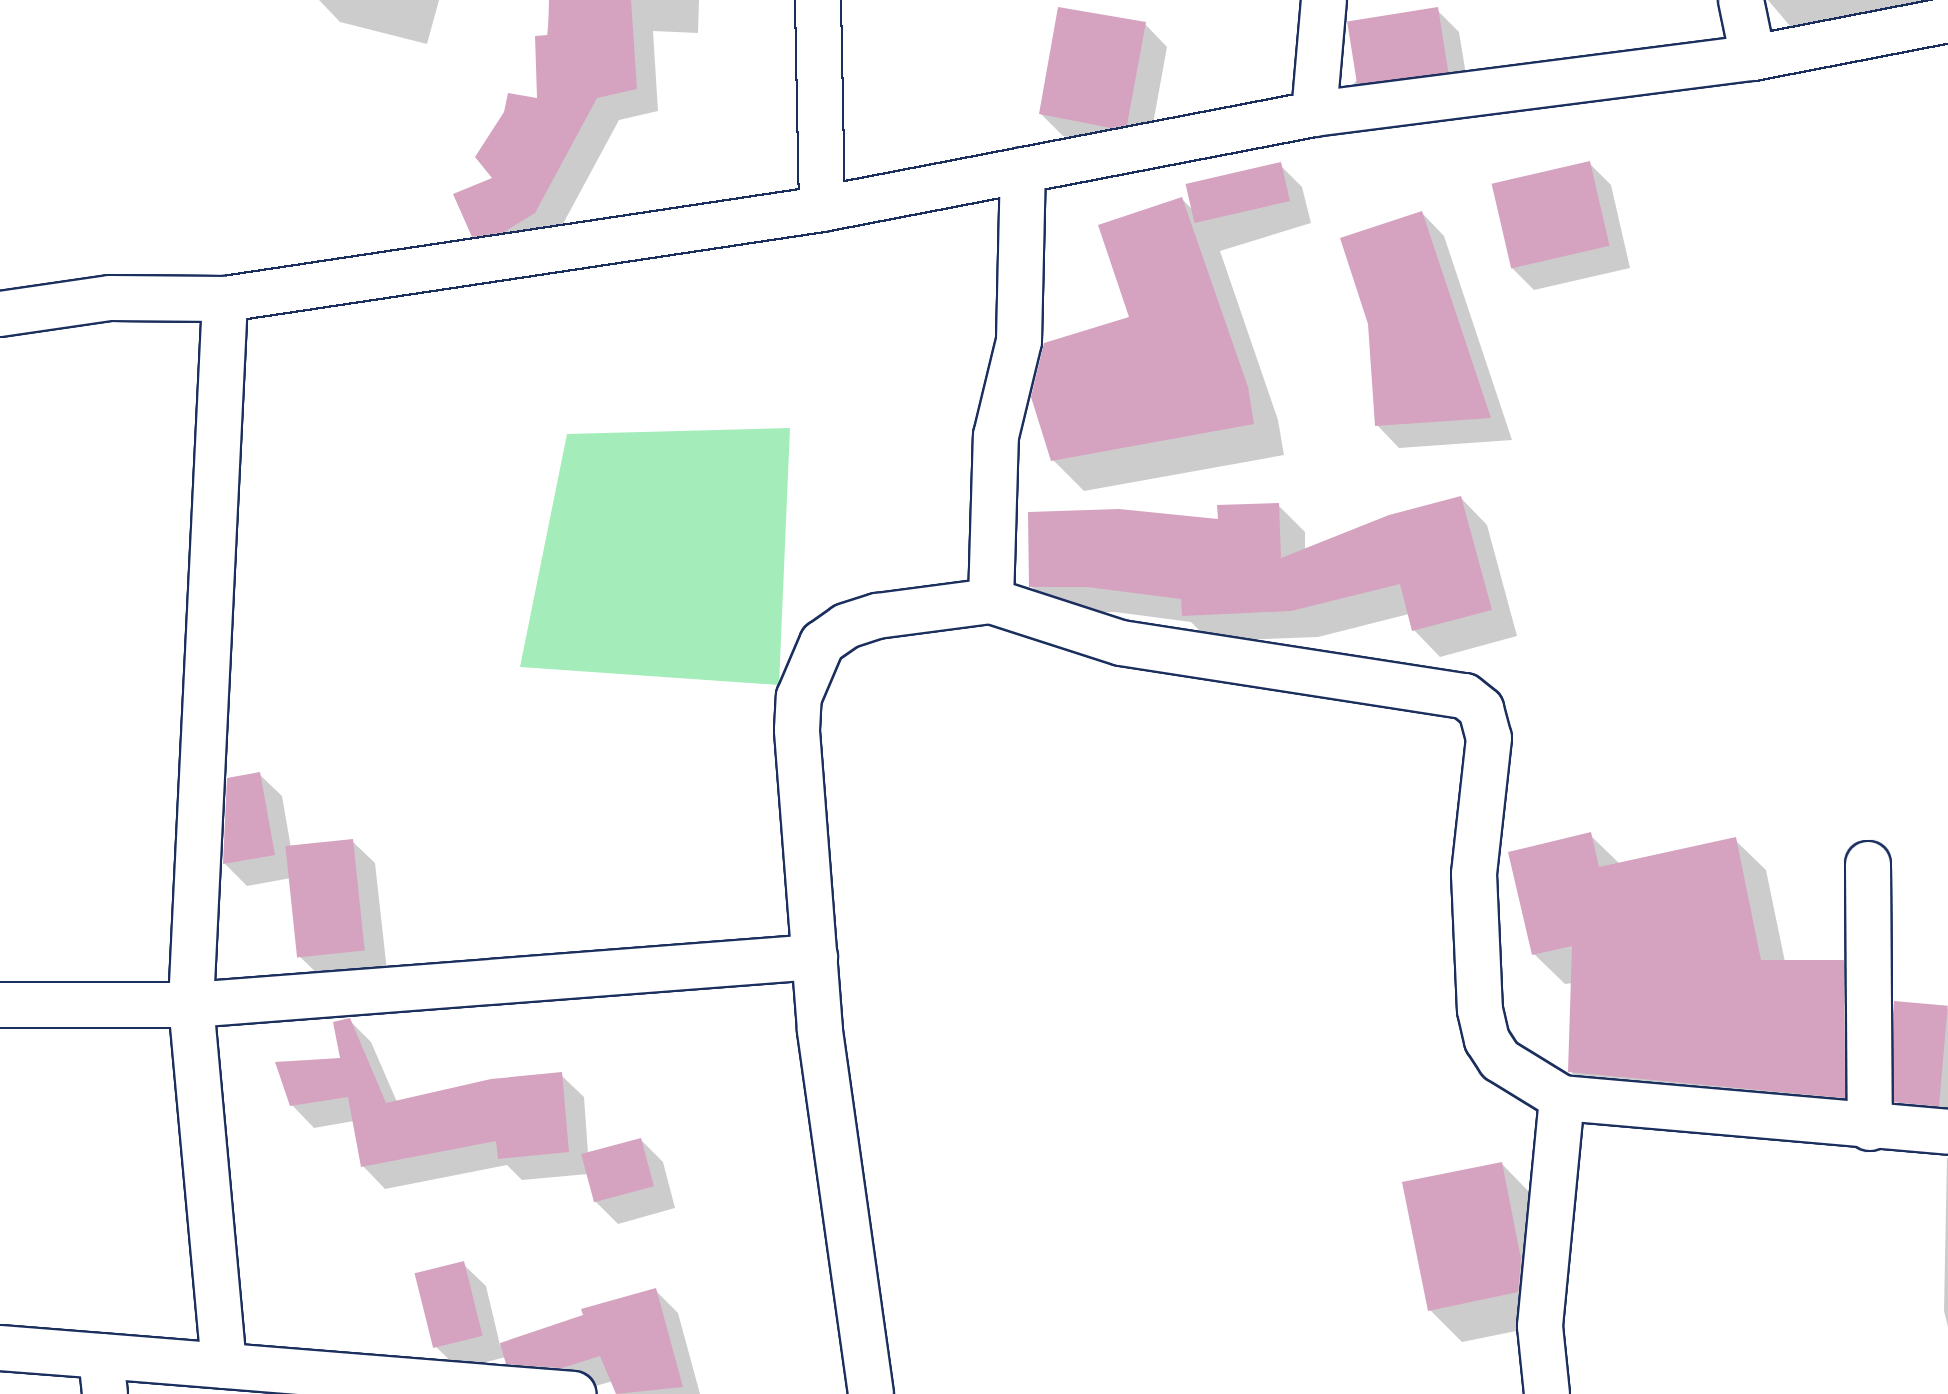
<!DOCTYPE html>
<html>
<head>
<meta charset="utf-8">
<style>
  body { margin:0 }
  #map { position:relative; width:1948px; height:1394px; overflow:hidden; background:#fff; font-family:"Comic Neue",sans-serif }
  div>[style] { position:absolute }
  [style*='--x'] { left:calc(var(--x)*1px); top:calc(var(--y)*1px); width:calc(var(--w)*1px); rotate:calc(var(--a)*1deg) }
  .green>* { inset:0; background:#a4edbb }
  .shadow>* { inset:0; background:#0003 }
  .building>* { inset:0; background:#d5a3bf; transform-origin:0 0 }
  .roads { filter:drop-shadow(2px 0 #1b2f5e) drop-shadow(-2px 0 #1b2f5e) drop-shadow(0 2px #1b2f5e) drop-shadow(0 -2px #1b2f5e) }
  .street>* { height:44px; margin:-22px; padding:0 22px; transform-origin:22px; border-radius:22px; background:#fff }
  span { translate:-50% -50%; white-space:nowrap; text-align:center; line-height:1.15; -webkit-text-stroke:8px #fff; paint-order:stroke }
</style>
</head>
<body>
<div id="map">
  <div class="green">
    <i style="clip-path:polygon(790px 428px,779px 685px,520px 667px,567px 434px)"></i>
  </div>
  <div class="shadow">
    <i style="clip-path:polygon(319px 0,439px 0,427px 44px,340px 22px)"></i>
    <i style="clip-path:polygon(551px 0,699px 0,698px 33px,653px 31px,658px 111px,619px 120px,557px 235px,496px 258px,473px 235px,496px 179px,539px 101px)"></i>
    <i style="clip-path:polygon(1768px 0,1948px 0,1801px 39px)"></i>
    <i style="clip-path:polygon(1437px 10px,1459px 32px,1469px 93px,1376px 105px,1354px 83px)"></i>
    <i style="clip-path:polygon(1145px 24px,1167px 47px,1149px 146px,1135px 149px,1063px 136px,1041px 114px)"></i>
    <i style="clip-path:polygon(1589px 163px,1611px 185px,1630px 268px,1534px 290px,1512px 268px)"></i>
    <i style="clip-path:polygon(1280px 165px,1302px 187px,1311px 223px,1220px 251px,1278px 420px,1284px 455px,1084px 491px,1053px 460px,1132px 318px,1182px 199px,1195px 212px)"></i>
    <i style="clip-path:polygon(1422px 213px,1444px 236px,1512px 440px,1399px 448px,1377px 425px)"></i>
    <i style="clip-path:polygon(1461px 498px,1487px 525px,1517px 636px,1440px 657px,1414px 630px,1409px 614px,1318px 637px,1210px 641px,1191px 622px,1115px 612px,1058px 613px,1031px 586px,1278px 505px,1305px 532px,1305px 551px)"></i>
    <i style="clip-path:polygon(259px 774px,282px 796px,291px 848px,352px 841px,375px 863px,387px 971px,322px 978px,299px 956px,291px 878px,247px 886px,225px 864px)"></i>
    <i style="clip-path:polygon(1590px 835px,1620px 864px,1735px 840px,1766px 870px,1785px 962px,1843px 962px,1874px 993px,1875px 1128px,1603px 1104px,1572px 1073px,1573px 983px,1565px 984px,1534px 954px)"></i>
    <i style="clip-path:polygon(1948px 1008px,1948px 1131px,1923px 1128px,1897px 1101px)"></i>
    <i style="clip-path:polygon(349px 1020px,371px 1042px,397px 1102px,561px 1075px,584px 1097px,588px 1153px,641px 1140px,663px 1162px,675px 1208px,618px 1224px,595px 1201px,588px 1174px,522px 1180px,507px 1165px,385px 1189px,363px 1166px,354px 1121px,314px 1128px,292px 1105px,343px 1060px)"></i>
    <i style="clip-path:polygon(1947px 1158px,1948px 1158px,1948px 1327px,1944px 1311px)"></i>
    <i style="clip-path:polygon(1502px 1164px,1534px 1197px,1550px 1324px,1462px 1342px,1430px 1310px)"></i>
    <i style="clip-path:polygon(463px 1264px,486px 1286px,500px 1345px,656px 1291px,678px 1313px,700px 1394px,618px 1394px,613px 1381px,585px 1389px,531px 1385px,506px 1357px,459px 1369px,436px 1347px)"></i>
  </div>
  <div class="building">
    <i style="clip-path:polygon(549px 0,631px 0,637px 89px,597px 98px,535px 213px,504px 232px,472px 237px,453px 194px,492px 178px,475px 157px,504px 112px,508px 93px,537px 98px,535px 36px,548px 35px)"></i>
    <i style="clip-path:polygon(1058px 7px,1146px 22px,1127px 125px,1111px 128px,1039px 114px)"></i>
    <i style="left:1438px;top:7px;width:66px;height:92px;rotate:81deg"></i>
    <i style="left:1590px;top:161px;width:87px;height:101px;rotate:77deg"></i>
    <i style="left:1281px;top:162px;width:40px;height:98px;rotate:77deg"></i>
    <i style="clip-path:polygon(1182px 197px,1248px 387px,1254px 424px,1051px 461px,1031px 397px,1044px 343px,1129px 317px,1098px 225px)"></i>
    <i style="clip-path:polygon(1422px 211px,1491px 418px,1375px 426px,1368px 324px,1340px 238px)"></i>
    <i style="clip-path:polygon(1461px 496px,1492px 610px,1412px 631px,1400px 584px,1291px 611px,1182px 616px,1181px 599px,1087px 587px,1029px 587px,1028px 512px,1119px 509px,1218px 519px,1217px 505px,1279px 503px,1281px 558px,1389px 515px)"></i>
    <i style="clip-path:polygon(260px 772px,275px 855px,223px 864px,227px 778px)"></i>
    <i style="clip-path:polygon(1591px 832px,1599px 867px,1736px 837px,1761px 960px,1844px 960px,1845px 1098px,1568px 1072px,1572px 946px,1532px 955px,1508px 852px)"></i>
    <i style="left:353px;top:839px;width:112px;height:68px;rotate:84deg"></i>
    <i style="left:1894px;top:1001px;width:54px;height:101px;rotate:5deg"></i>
    <i style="clip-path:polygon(350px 1018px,386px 1103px,491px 1079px,562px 1072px,569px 1152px,498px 1159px,496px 1141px,361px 1167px,348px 1097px,290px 1106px,275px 1062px,340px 1058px,333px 1022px)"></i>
    <i style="left:641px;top:1138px;width:50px;height:62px;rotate:75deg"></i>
    <i style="clip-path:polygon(1502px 1162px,1521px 1259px,1518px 1292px,1428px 1311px,1402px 1182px)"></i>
    <i style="left:464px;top:1261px;width:77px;height:51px;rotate:76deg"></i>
    <i style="clip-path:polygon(656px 1288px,683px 1387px,616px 1394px,600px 1356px,562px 1368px,506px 1364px,500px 1343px,583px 1315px,581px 1309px)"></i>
  </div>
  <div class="roads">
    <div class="street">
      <i style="--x:818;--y:0;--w:209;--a:88.9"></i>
      <i style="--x:1741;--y:0;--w:59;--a:78.3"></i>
      <i style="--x:1314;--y:114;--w:114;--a:-85"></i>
      <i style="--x:0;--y:314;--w:111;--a:-8.3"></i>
      <i style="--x:110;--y:298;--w:115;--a:0.5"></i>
      <i style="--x:225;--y:299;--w:604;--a:-8.57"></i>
      <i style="--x:822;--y:209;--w:501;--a:-10.93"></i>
      <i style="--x:1314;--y:114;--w:443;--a:-7.3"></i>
      <i style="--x:1753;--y:58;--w:199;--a:-11"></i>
      <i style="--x:991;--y:601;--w:165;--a:-88.3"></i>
      <i style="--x:996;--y:436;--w:98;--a:-76.4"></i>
      <i style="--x:1019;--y:341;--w:171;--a:-88.7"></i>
      <i style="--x:1868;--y:864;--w:264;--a:89.6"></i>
      <i style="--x:0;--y:1005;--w:191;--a:0"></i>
      <i style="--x:191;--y:1005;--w:626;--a:-4.4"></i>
      <i style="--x:0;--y:1348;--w:101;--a:4.5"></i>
      <i style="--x:101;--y:1356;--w:38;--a:84"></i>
      <i style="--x:101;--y:1356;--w:474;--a:4.6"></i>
      <i style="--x:224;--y:1366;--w:363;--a:-95.2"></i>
      <i style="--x:191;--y:1005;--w:707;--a:-87.24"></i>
      <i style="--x:871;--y:1394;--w:368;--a:-98"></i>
      <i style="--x:820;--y:1030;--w:301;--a:-94.4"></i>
      <i style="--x:797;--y:730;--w:33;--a:-87"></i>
      <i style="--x:799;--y:697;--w:59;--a:-66.9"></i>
      <i style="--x:822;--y:643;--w:29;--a:-35"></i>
      <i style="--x:846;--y:626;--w:33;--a:-18"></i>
      <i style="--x:877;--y:616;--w:115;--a:-7.5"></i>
      <i style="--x:991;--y:601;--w:137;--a:17.9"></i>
      <i style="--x:1121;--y:643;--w:348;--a:8.8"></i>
      <i style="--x:1465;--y:696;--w:21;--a:39"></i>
      <i style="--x:1481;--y:709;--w:30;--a:75"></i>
      <i style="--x:1489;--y:738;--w:137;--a:96.3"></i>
      <i style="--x:1474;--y:874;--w:136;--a:87.5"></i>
      <i style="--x:1480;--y:1010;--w:31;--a:77"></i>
      <i style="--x:1487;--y:1040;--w:24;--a:57"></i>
      <i style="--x:1500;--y:1060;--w:73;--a:31.5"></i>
      <i style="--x:1562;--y:1098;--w:387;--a:5"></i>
      <i style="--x:1547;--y:1394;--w:68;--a:-95.9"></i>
      <i style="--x:1540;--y:1326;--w:229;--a:-84.5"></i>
    </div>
  </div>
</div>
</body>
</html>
